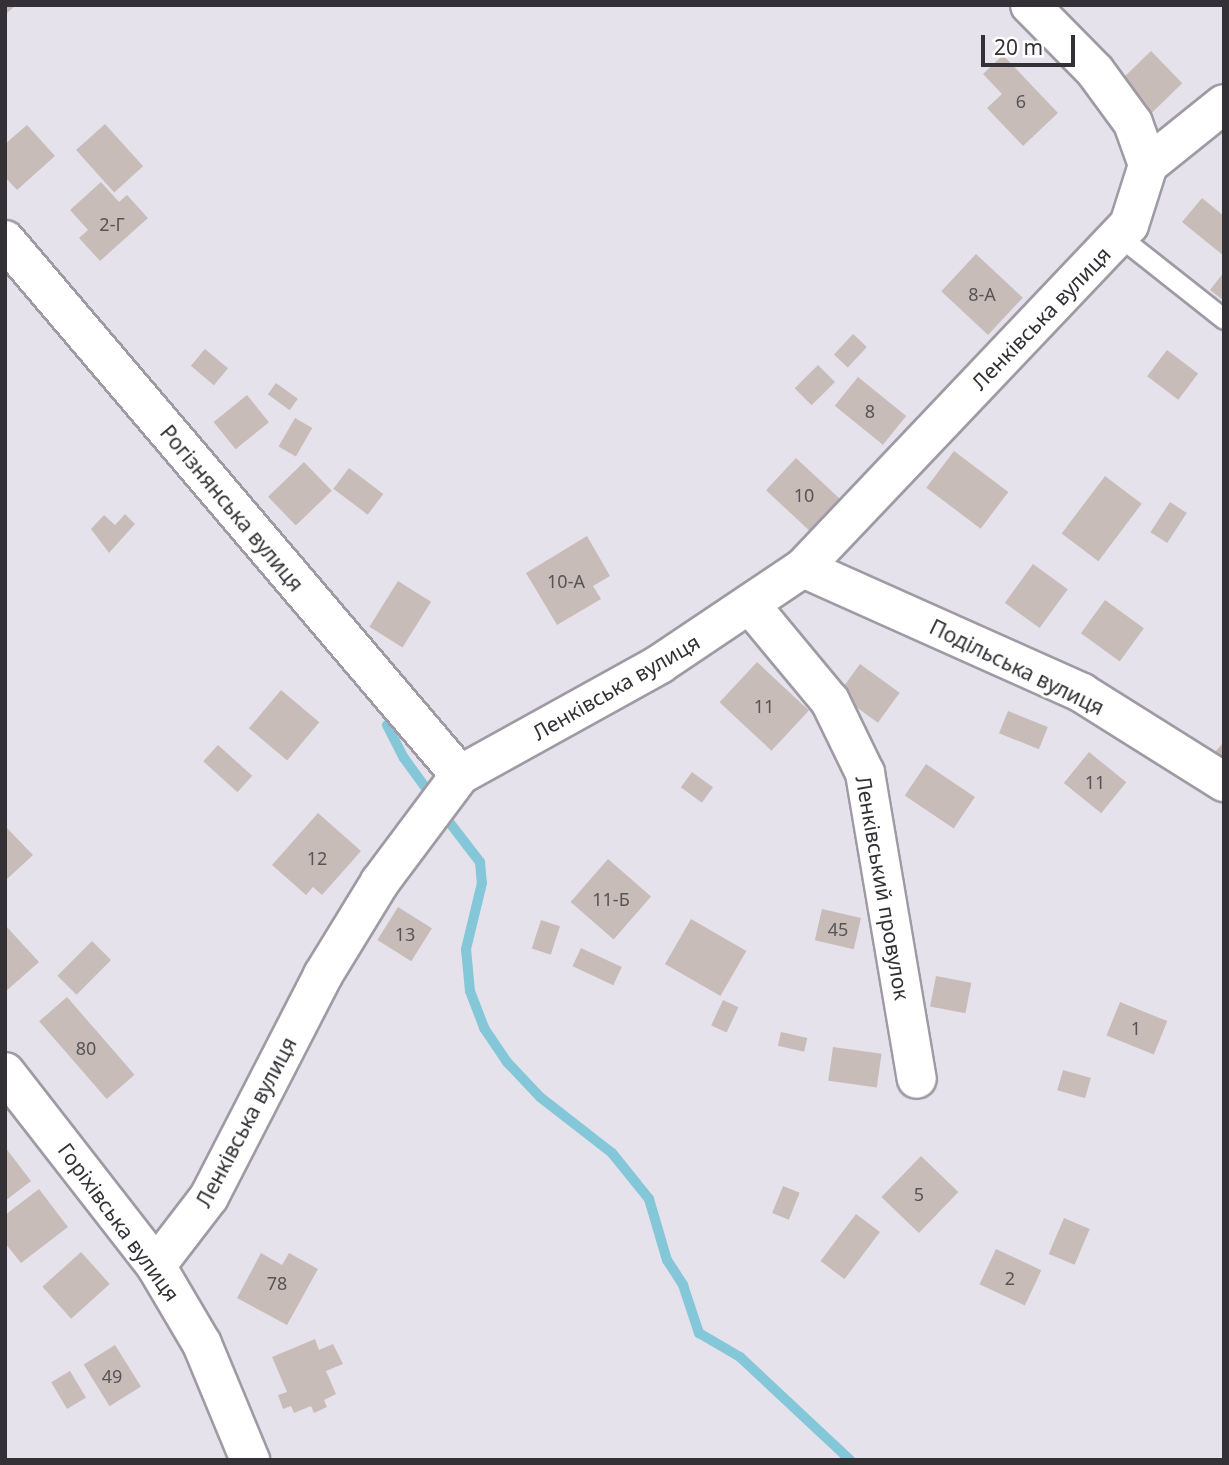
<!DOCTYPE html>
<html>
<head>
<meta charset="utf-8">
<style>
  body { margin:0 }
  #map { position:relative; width:1229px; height:1465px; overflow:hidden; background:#e6e2ec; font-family:"Noto Sans",sans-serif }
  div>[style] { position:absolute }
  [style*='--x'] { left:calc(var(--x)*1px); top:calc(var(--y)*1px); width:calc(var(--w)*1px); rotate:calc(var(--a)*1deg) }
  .stream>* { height:10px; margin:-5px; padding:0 5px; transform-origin:5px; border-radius:5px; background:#84c7d8 }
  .building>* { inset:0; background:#c8bcb9; transform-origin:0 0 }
  .roads { filter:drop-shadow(2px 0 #9f9aa4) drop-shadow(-2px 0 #9f9aa4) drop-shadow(0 2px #9f9aa4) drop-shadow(0 -2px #9f9aa4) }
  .service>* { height:19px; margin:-9.5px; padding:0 9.5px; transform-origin:9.5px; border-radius:9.5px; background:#fff }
  .minor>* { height:38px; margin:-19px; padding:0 19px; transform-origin:19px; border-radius:19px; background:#fff }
  .tertiary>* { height:38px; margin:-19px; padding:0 19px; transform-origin:19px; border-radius:19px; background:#fff }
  span { translate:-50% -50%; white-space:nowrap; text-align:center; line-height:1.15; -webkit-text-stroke:5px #fff; paint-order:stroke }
  .number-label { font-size:18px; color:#585456 }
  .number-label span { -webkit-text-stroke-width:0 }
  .street-label { font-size:21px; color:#333135 }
  .frame { position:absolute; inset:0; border:7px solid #333135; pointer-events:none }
  .scale { position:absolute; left:981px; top:35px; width:94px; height:32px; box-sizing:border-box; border:4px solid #333135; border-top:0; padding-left:9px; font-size:21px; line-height:24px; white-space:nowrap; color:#333135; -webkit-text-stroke:5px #fff; paint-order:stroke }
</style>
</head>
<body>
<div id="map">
  <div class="stream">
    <i style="--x:387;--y:725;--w:37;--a:63"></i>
    <i style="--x:404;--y:758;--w:49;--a:54.1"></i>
    <i style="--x:443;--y:814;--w:61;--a:52.4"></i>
    <i style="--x:480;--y:862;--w:21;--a:85"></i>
    <i style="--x:482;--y:883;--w:68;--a:103.6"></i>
    <i style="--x:466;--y:949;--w:42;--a:84.6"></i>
    <i style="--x:470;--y:991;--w:40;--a:69"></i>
    <i style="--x:484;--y:1028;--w:41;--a:55.9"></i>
    <i style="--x:507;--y:1062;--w:48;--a:46.7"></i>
    <i style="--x:540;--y:1097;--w:91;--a:37.9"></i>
    <i style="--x:612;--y:1153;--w:59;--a:51.2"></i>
    <i style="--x:649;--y:1199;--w:64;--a:73.6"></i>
    <i style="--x:667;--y:1260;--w:30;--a:57"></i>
    <i style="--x:683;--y:1285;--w:51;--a:71.6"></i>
    <i style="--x:699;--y:1333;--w:48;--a:30.3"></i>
    <i style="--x:740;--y:1357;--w:151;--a:43.1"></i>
  </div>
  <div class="building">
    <i style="clip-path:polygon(5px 5px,16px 5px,5px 15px)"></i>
    <i style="left:1151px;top:51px;width:45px;height:45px;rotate:46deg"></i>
    <i style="clip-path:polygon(1003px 55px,1058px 113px,1023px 146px,987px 108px,1002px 94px,983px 74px)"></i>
    <i style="left:105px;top:124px;width:57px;height:39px;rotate:48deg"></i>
    <i style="clip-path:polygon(27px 125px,55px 156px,17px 190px,5px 177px,5px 144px)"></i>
    <i style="clip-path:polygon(101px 182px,119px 202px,127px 195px,148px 218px,100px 261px,79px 238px,88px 230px,70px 210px)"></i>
    <i style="clip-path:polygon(1202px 198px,1224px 216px,1224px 256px,1182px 222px)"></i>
    <i style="left:976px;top:254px;width:64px;height:51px;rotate:43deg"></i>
    <i style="clip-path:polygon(1224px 272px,1224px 301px,1210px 290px)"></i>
    <i style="left:853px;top:334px;width:19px;height:28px;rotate:43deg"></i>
    <i style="left:205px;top:349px;width:30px;height:22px;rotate:40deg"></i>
    <i style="left:1167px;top:350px;width:39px;height:33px;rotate:37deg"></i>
    <i style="left:818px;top:365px;width:24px;height:33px;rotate:45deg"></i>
    <i style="left:858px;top:377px;width:62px;height:37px;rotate:39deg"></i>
    <i style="left:276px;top:383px;width:27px;height:14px;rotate:36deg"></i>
    <i style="left:247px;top:395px;width:35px;height:43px;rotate:51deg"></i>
    <i style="left:295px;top:418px;width:20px;height:33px;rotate:30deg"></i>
    <i style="left:954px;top:451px;width:68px;height:46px;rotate:37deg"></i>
    <i style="left:796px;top:458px;width:62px;height:44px;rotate:43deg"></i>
    <i style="left:304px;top:462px;width:40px;height:50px;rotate:46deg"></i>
    <i style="left:349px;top:468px;width:43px;height:26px;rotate:37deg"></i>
    <i style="left:1105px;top:476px;width:46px;height:72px;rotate:37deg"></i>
    <i style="left:1170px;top:502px;width:20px;height:36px;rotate:33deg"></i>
    <i style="clip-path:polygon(125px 514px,135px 524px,109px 553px,91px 529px,104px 515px,115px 525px)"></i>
    <i style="clip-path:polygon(587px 536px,610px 576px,593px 586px,601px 599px,557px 625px,526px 573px)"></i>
    <i style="left:1033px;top:564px;width:43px;height:48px;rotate:36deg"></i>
    <i style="left:398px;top:581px;width:39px;height:54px;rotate:32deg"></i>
    <i style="left:1105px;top:600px;width:48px;height:41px;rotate:36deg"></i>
    <i style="left:757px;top:662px;width:71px;height:55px;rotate:43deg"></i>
    <i style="left:860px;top:664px;width:49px;height:37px;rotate:36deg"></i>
    <i style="left:281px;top:690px;width:50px;height:50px;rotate:40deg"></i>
    <i style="left:1008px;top:711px;width:43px;height:24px;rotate:22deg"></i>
    <i style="clip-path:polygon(1224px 742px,1224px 761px,1214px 753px)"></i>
    <i style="left:218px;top:745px;width:46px;height:22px;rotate:42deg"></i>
    <i style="left:1089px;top:752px;width:48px;height:40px;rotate:39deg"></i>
    <i style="left:926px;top:764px;width:59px;height:38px;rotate:34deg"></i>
    <i style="left:692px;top:772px;width:26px;height:19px;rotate:36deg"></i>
    <i style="clip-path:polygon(318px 813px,361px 851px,322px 895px,313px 887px,306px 895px,272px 865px)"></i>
    <i style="clip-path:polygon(5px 826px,33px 855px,5px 881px)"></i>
    <i style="left:608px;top:859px;width:57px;height:57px;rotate:41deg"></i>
    <i style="left:398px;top:907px;width:40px;height:39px;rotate:32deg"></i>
    <i style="left:822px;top:909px;width:40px;height:32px;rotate:13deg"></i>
    <i style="left:691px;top:919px;width:64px;height:52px;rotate:30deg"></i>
    <i style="left:541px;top:920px;width:20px;height:30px;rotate:18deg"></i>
    <i style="clip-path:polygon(5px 925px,39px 962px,5px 992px)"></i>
    <i style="left:92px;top:941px;width:27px;height:49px;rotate:45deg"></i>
    <i style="left:581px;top:948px;width:45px;height:20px;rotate:25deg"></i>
    <i style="left:936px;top:976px;width:36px;height:31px;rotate:11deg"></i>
    <i style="left:67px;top:997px;width:103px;height:37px;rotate:49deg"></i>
    <i style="left:723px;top:1000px;width:17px;height:28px;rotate:25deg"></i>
    <i style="left:1120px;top:1002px;width:51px;height:36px;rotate:22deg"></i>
    <i style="left:781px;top:1032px;width:27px;height:14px;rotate:13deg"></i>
    <i style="left:833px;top:1047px;width:49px;height:34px;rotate:8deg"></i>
    <i style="left:1063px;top:1070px;width:29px;height:21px;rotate:16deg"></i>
    <i style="clip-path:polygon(5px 1147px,31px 1181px,5px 1201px)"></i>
    <i style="left:921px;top:1156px;width:52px;height:57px;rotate:44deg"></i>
    <i style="left:783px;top:1186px;width:18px;height:29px;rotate:22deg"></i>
    <i style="clip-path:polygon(39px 1189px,68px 1227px,21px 1263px,5px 1243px,5px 1215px)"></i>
    <i style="left:856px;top:1214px;width:30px;height:59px;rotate:37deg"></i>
    <i style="left:1064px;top:1218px;width:28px;height:39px;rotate:23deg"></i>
    <i style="left:996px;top:1249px;width:50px;height:39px;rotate:25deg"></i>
    <i style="left:81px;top:1252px;width:43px;height:52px;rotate:48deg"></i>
    <i style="clip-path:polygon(261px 1253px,282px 1265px,289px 1253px,318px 1269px,287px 1325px,237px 1298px)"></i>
    <i style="clip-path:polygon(315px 1339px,319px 1350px,333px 1344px,343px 1364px,326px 1371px,336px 1394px,324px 1400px,327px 1407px,314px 1413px,311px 1406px,294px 1413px,291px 1406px,283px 1409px,278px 1395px,287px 1392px,272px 1357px)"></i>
    <i style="left:115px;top:1345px;width:49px;height:37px;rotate:58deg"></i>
    <i style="left:70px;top:1371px;width:31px;height:22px;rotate:59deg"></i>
  </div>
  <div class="roads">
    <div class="service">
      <i style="--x:1119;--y:236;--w:134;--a:38.3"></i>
    </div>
    <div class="minor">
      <i style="--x:1030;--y:5;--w:93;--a:45.4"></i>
      <i style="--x:1095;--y:71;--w:64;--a:53.8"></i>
      <i style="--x:1133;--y:123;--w:45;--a:70.3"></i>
      <i style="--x:5;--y:240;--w:702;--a:49.62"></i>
      <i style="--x:803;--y:568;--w:306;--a:24.1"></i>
      <i style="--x:1082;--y:693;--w:168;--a:32.1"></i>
      <i style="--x:751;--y:606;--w:124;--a:50.3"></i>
      <i style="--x:830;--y:701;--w:80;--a:64.1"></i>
      <i style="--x:865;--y:773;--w:310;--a:80.4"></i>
      <i style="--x:156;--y:1266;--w:87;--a:-52.5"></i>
      <i style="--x:209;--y:1197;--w:250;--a:-62.8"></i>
      <i style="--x:323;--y:975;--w:109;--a:-58.5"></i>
      <i style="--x:380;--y:882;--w:134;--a:-53.2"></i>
      <i style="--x:460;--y:775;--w:229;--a:-29"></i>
      <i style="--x:660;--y:664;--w:172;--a:-33.9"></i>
      <i style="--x:803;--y:568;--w:473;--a:-46.5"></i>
      <i style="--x:1129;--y:225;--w:63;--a:-72.4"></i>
      <i style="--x:1148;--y:165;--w:97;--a:-38.8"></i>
    </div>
    <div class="tertiary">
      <i style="--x:5;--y:1072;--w:246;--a:52.1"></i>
      <i style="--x:156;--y:1266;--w:91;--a:59.5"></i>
      <i style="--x:202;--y:1344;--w:126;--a:67.5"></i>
    </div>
  </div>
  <div class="number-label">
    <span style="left:1021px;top:101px">6</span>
    <span style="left:112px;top:224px">2-Г</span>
    <span style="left:982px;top:294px">8-А</span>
    <span style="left:870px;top:411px">8</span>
    <span style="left:804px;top:495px">10</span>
    <span style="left:566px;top:581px">10-А</span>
    <span style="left:764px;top:706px">11</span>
    <span style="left:1095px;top:782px">11</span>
    <span style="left:317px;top:858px">12</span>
    <span style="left:611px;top:899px">11-Б</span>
    <span style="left:838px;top:929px">45</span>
    <span style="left:405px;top:934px">13</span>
    <span style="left:1136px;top:1028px">1</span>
    <span style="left:86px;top:1048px">80</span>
    <span style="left:919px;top:1194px">5</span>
    <span style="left:1010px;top:1278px">2</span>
    <span style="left:277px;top:1283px">78</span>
    <span style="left:112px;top:1376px">49</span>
  </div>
  <div class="street-label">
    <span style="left:1041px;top:318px;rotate:-46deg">Ленківська вулиця</span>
    <span style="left:232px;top:508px;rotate:50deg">Рогізнянська вулиця</span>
    <span style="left:1017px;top:667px;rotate:26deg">Подільська вулиця</span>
    <span style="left:616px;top:687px;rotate:-30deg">Ленківська вулиця</span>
    <span style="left:883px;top:888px;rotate:80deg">Ленківський провулок</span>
    <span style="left:246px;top:1122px;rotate:-62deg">Ленківська вулиця</span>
    <span style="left:119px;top:1222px;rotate:54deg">Горіхівська вулиця</span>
  </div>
  <div class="frame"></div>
  <div class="scale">20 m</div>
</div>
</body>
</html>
